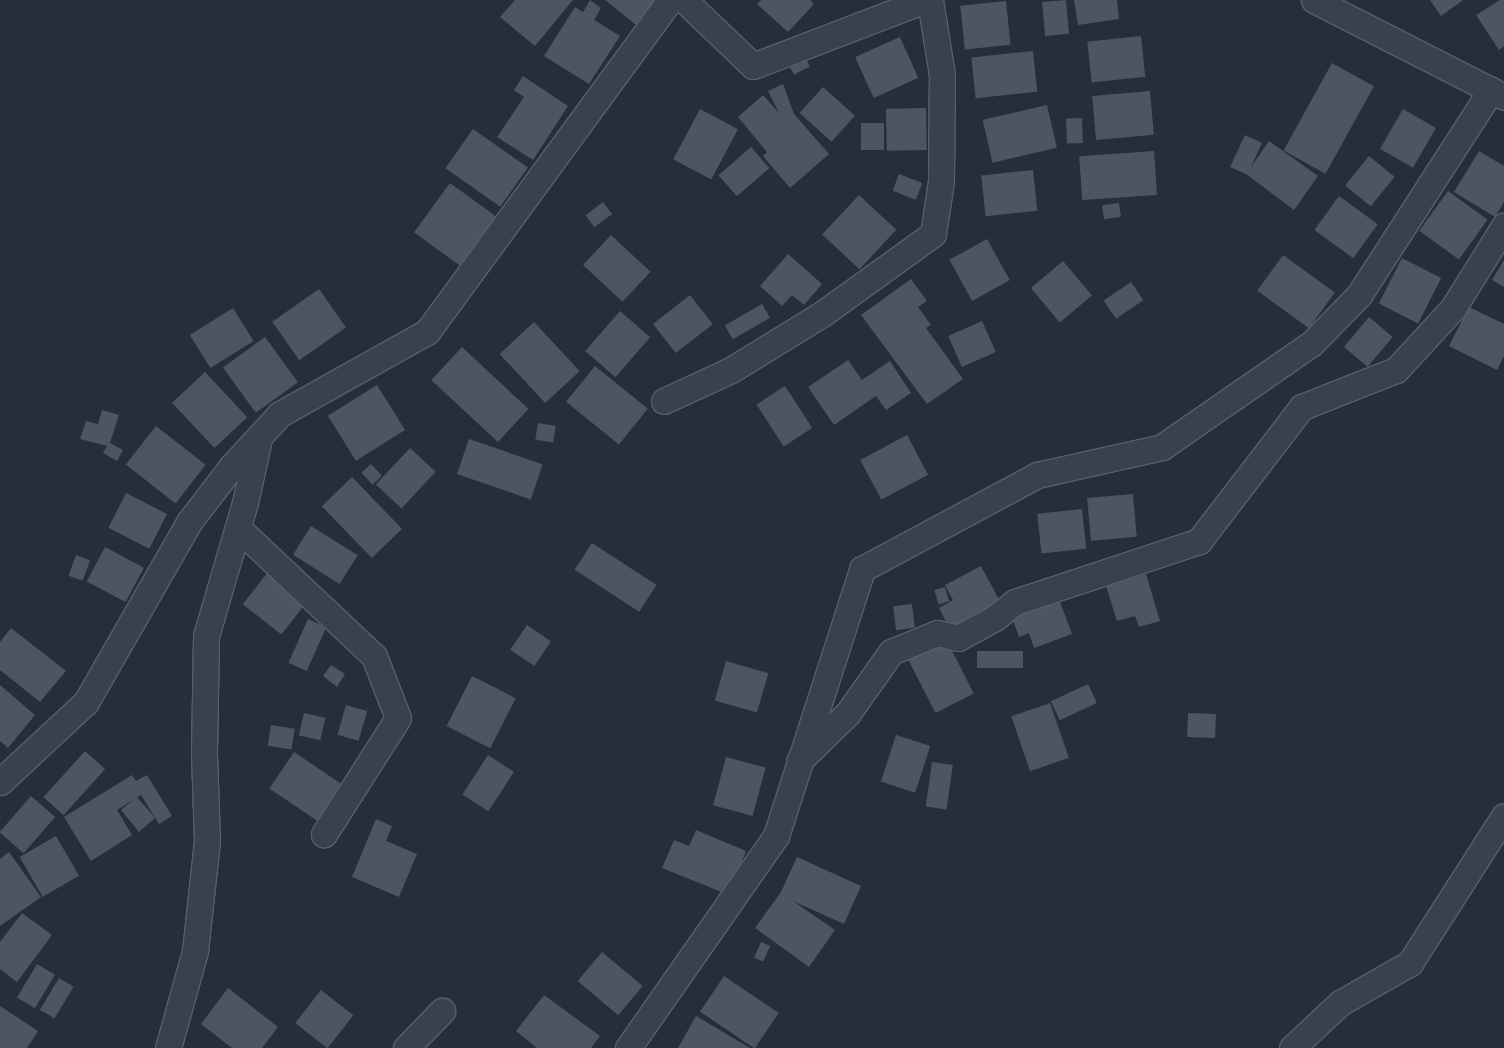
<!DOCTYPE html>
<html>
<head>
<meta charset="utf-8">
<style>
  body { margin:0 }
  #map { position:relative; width:1504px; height:1048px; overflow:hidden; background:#262e3d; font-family:Rubik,sans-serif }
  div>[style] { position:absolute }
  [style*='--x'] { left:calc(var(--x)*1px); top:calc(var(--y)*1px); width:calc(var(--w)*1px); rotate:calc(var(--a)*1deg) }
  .building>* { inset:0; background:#4d5565; transform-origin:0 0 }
  .roads { filter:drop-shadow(1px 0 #585e6b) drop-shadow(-1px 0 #585e6b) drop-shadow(0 1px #585e6b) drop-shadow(0 -1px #585e6b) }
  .minor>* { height:25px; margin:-12.5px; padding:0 12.5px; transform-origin:12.5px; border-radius:12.5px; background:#3a404d }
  span { translate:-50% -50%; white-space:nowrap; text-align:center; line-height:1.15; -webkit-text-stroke:4.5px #1f2532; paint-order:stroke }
</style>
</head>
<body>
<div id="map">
  <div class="building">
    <i style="clip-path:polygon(515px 0,573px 0,535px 46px,500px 17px)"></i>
    <i style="clip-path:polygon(590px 0,601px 8px,594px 20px,620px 36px,589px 84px,544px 56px,575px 7px,583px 12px)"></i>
    <i style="clip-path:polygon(605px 0,656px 0,636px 25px)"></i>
    <i style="clip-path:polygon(761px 0,810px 0,814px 4px,788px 32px,757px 4px)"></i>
    <i style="left:1066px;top:0;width:34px;height:24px;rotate:85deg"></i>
    <i style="clip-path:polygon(1074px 0,1117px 0,1119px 19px,1078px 25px)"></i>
    <i style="clip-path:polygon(1430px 0,1463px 0,1441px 16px)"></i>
    <i style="clip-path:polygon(1500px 0,1504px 0,1504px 46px,1499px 50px,1476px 15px)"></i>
    <i style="left:1006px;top:1px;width:44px;height:46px;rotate:84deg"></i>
    <i style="left:1141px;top:36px;width:41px;height:54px;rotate:84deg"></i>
    <i style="left:900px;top:37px;width:45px;height:49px;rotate:66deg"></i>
    <i style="left:1033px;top:51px;width:41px;height:62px;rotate:84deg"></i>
    <i style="left:804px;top:55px;width:13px;height:18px;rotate:63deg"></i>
    <i style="left:1332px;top:63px;width:48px;height:100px;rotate:29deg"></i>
    <i style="clip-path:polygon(523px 76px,568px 106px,533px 160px,497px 137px,524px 97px,514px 90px)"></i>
    <i style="clip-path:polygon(783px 84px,794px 114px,829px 154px,790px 188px,763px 156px,767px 152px,738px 117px,763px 95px,779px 113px,768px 91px)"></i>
    <i style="left:823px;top:87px;width:43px;height:35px;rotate:42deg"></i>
    <i style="left:1150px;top:91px;width:44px;height:58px;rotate:85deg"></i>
    <i style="left:1047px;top:105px;width:44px;height:66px;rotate:77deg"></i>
    <i style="left:926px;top:108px;width:42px;height:40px;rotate:89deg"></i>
    <i style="left:700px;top:109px;width:43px;height:57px;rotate:28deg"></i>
    <i style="left:1403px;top:109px;width:38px;height:46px;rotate:30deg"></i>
    <i style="left:1082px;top:118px;width:25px;height:16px;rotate:88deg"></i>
    <i style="left:861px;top:123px;width:23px;height:27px"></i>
    <i style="left:473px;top:129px;width:67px;height:48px;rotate:35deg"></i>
    <i style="clip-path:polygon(1245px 135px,1262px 143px,1251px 167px,1269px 141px,1318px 176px,1294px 210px,1246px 174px,1230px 167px)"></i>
    <i style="left:751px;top:147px;width:28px;height:43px;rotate:49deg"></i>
    <i style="left:1154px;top:151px;width:44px;height:75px;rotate:86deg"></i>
    <i style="clip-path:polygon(1479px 151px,1504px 166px,1504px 202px,1495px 217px,1454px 192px)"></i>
    <i style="left:1369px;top:156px;width:33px;height:38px;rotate:39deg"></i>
    <i style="left:1033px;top:170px;width:41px;height:52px;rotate:84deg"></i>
    <i style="left:899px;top:174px;width:25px;height:18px;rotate:21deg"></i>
    <i style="left:450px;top:183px;width:58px;height:61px;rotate:36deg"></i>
    <i style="left:1448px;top:191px;width:49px;height:49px;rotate:36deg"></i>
    <i style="left:859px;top:195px;width:51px;height:54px;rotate:43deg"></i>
    <i style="left:1339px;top:196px;width:48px;height:42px;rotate:36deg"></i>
    <i style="left:603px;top:202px;width:15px;height:22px;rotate:53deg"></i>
    <i style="left:1119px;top:203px;width:14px;height:17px;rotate:82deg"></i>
    <i style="left:611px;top:235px;width:54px;height:41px;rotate:43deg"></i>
    <i style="left:987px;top:239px;width:47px;height:43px;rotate:61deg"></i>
    <i style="clip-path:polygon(788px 254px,822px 284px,804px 305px,792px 295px,782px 306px,760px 286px)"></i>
    <i style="left:1283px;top:255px;width:64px;height:44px;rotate:36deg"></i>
    <i style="left:1402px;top:258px;width:44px;height:51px;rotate:27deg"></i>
    <i style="clip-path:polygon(1504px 260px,1504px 287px,1492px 280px)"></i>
    <i style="left:1063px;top:261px;width:45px;height:42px;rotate:50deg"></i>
    <i style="clip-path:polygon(911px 279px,927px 301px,918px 307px,931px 325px,926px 328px,963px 379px,927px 404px,861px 315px)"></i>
    <i style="left:1131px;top:282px;width:22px;height:33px;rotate:56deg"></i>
    <i style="left:319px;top:289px;width:47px;height:57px;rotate:55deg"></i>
    <i style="left:690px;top:295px;width:37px;height:47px;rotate:52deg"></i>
    <i style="left:762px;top:304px;width:16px;height:43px;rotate:60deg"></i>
    <i style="clip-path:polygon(1469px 307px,1504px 324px,1504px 356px,1497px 370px,1449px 346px)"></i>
    <i style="left:233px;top:308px;width:39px;height:51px;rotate:58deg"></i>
    <i style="left:620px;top:311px;width:40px;height:53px;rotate:41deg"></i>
    <i style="left:1369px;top:317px;width:31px;height:39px;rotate:40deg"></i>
    <i style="left:982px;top:321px;width:34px;height:37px;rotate:66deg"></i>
    <i style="left:534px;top:322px;width:67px;height:47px;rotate:47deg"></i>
    <i style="left:265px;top:337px;width:56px;height:52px;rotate:54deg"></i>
    <i style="left:462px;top:347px;width:91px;height:45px;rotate:43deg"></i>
    <i style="clip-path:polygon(848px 360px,862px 380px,890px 361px,911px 393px,886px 410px,876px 396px,834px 425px,808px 387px)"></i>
    <i style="left:595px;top:366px;width:68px;height:46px;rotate:39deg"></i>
    <i style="left:205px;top:372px;width:62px;height:45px;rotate:47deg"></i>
    <i style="left:377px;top:385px;width:53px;height:58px;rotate:58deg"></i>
    <i style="left:785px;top:386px;width:50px;height:34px;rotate:57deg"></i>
    <i style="clip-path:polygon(102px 410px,119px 415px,110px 443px,123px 450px,117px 461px,103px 453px,107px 446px,80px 439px,86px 421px,98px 424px)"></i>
    <i style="left:538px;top:423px;width:18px;height:17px;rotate:9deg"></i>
    <i style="left:156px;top:426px;width:63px;height:49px;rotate:38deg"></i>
    <i style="left:907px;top:435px;width:45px;height:53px;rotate:62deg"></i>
    <i style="left:469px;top:439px;width:78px;height:37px;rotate:19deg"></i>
    <i style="left:410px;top:448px;width:35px;height:50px;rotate:43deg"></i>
    <i style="left:371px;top:464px;width:16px;height:13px;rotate:47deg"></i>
    <i style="left:352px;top:477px;width:72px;height:42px;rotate:46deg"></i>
    <i style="left:126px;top:493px;width:46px;height:39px;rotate:27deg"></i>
    <i style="left:1133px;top:494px;width:43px;height:46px;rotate:85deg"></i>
    <i style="left:1082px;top:509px;width:40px;height:45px;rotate:84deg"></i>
    <i style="left:311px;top:526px;width:55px;height:34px;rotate:32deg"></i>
    <i style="left:592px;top:543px;width:77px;height:32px;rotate:33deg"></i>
    <i style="left:105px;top:547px;width:44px;height:39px;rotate:28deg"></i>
    <i style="left:76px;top:555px;width:15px;height:22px;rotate:20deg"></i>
    <i style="clip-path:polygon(981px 566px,1002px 605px,951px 632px,939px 608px,953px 600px,945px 585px)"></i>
    <i style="left:268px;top:572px;width:49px;height:41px;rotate:38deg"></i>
    <i style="clip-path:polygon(1146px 574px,1160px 621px,1139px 627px,1135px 616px,1117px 621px,1106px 586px)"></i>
    <i style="left:945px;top:587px;width:15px;height:11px;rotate:74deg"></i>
    <i style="clip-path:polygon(1057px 594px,1072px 634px,1034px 648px,1029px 633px,1019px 637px,1010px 612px)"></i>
    <i style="left:912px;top:604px;width:24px;height:19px;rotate:83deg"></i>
    <i style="left:308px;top:619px;width:20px;height:48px;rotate:24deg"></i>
    <i style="left:527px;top:625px;width:29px;height:30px;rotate:34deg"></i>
    <i style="clip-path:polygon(11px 628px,66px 671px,40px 702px,0 670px,0 642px)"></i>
    <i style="left:947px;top:641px;width:59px;height:43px;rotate:63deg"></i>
    <i style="left:1023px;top:651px;width:17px;height:46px;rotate:90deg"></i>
    <i style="left:726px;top:661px;width:44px;height:41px;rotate:16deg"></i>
    <i style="clip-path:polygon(331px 665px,345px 674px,337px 687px,323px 676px)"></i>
    <i style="left:472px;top:676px;width:49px;height:56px;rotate:27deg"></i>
    <i style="left:1088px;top:684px;width:21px;height:41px;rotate:65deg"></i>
    <i style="clip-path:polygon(0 685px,35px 715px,8px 748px,0 741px)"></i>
    <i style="left:1050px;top:703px;width:58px;height:41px;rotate:71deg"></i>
    <i style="left:346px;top:705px;width:22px;height:31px;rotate:16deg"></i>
    <i style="left:304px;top:713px;width:22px;height:23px;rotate:13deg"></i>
    <i style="left:1188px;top:713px;width:28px;height:24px;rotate:2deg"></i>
    <i style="left:271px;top:725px;width:24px;height:21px;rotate:9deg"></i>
    <i style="left:896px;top:735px;width:36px;height:49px;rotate:18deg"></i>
    <i style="left:85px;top:751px;width:27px;height:62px;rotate:42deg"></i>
    <i style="left:294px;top:752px;width:58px;height:44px;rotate:34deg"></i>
    <i style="left:488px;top:755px;width:31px;height:47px;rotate:33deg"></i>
    <i style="left:726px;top:757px;width:41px;height:50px;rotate:15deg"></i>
    <i style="left:932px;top:762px;width:21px;height:45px;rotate:8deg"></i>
    <i style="clip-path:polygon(132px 775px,136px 781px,147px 775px,172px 816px,159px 824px,141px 795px,137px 797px,155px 818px,139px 832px,121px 810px,133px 800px,117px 810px,132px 835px,91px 861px,64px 817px)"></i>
    <i style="left:31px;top:796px;width:32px;height:48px;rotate:41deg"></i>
    <i style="clip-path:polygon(376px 819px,392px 826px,386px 841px,417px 854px,399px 897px,352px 877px)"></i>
    <i style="clip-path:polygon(696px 830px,746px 851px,729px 895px,662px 868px,674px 840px,689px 846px)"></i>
    <i style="left:56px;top:836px;width:46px;height:42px;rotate:60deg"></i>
    <i style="clip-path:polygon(9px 852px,41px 897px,0 926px,0 859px)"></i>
    <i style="clip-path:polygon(797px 857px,861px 886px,844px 924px,793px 901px,835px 930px,809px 967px,755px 928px,781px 892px)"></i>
    <i style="clip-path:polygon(22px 913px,52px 935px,17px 982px,0 969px,0 942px)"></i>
    <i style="left:761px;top:942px;width:10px;height:17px;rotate:24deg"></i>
    <i style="left:602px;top:952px;width:53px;height:38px;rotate:40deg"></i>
    <i style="left:37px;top:964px;width:21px;height:39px;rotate:31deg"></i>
    <i style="left:724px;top:976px;width:66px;height:43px;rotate:34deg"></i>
    <i style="left:59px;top:978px;width:17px;height:37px;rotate:31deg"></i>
    <i style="clip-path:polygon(228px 988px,278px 1027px,262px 1048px,232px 1048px,201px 1024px)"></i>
    <i style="left:321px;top:990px;width:41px;height:42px;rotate:38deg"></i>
    <i style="clip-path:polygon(544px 995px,600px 1036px,591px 1048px,537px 1048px,516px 1031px)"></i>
    <i style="clip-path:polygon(0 1006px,38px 1031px,27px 1048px,0 1048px)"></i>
    <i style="clip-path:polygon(696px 1016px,750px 1048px,678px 1048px)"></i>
  </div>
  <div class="roads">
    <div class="minor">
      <i style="--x:684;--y:0;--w:95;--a:43.7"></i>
      <i style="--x:753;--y:66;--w:184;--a:-21"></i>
      <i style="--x:1314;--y:0;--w:213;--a:27"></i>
      <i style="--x:664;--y:401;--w:74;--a:-24.8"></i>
      <i style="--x:731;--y:370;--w:107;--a:-31.6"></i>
      <i style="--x:822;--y:314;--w:137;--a:-35.8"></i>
      <i style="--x:933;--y:234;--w:54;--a:-81.4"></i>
      <i style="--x:941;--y:181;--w:106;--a:-89.5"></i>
      <i style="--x:942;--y:75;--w:76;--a:-99.1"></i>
      <i style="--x:238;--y:528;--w:187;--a:43.3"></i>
      <i style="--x:374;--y:656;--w:66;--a:68.8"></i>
      <i style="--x:398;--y:718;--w:138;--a:122.5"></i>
      <i style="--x:799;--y:761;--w:69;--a:-44.4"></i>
      <i style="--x:848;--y:713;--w:75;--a:-54.8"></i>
      <i style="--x:891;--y:652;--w:50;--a:-22.4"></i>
      <i style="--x:937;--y:633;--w:22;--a:13"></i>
      <i style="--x:958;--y:638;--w:42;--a:-28.4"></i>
      <i style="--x:995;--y:618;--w:26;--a:-39"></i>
      <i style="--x:1015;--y:602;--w:194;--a:-18.3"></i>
      <i style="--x:1199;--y:541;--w:169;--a:-52.5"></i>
      <i style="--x:1302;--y:407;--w:101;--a:-21.5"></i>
      <i style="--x:1396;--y:370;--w:84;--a:-47.4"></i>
      <i style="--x:1453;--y:308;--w:97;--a:-58.1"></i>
      <i style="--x:0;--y:782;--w:117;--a:-42.9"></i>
      <i style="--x:86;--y:702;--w:207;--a:-60.2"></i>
      <i style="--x:189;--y:522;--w:71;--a:-52.5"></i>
      <i style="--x:232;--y:466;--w:71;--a:-47.3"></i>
      <i style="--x:280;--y:414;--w:168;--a:-29.2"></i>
      <i style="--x:427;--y:332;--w:411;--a:-53.8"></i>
      <i style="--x:168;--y:1048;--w:101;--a:-74.4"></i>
      <i style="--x:195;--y:951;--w:112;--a:-83.8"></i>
      <i style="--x:207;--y:840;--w:88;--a:-92"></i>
      <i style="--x:204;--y:752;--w:116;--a:-89"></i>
      <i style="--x:206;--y:636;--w:139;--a:-73.7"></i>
      <i style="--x:245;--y:503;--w:66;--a:-77.8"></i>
      <i style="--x:406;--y:1048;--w:52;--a:-45.8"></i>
      <i style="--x:628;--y:1048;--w:259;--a:-55.1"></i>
      <i style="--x:776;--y:836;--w:281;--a:-72.1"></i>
      <i style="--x:862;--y:569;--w:199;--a:-28.2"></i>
      <i style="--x:1037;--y:475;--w:128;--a:-12.6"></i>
      <i style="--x:1162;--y:447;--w:181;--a:-34.7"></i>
      <i style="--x:1311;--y:344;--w:69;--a:-45.6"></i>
      <i style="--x:1359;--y:295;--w:244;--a:-57.2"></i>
      <i style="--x:1292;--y:1048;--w:66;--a:-43.2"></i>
      <i style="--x:1340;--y:1003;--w:81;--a:-29.7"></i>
      <i style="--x:1410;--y:963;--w:174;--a:-57.4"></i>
    </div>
  </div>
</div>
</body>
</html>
